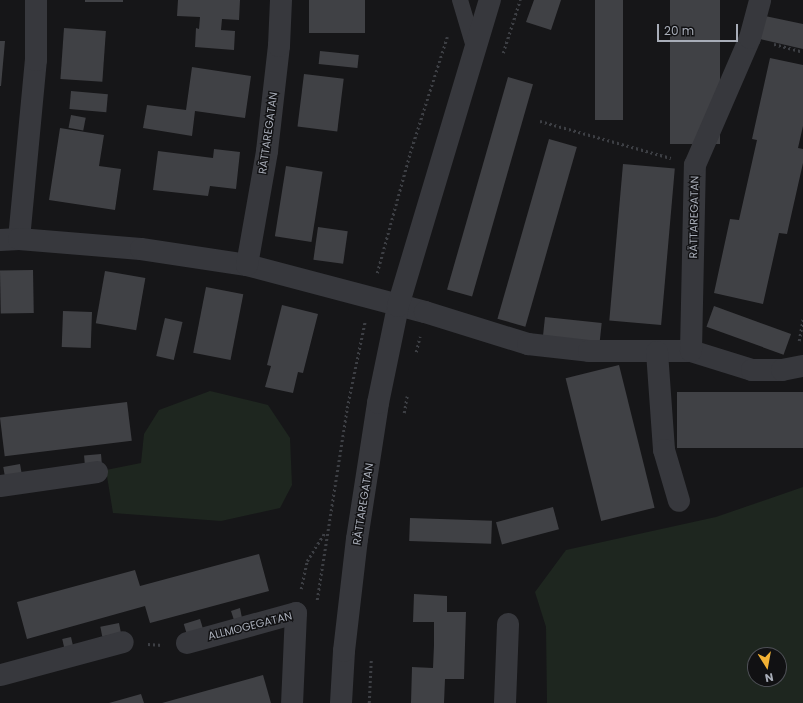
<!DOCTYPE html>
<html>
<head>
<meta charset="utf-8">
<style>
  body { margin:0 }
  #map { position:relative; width:803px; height:703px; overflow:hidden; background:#161618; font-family:Poppins,sans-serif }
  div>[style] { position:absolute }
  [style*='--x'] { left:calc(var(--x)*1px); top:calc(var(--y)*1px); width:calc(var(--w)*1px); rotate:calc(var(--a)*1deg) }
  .green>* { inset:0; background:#1e261f }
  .building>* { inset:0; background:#404145; transform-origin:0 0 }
  .path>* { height:2.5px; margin-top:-1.25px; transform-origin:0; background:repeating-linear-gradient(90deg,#3d3f44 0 2px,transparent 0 5px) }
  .service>* { height:16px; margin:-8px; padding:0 8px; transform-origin:8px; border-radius:8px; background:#37383d }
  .minor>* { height:22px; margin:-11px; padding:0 11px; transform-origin:11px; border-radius:11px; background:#37383d }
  span { translate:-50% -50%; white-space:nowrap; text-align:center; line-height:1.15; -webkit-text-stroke:3px #111113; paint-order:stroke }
  .street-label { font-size:11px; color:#a8adb8 }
  .north { position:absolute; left:747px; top:647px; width:40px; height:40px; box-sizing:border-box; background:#111113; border:1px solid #4d4f55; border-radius:50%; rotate:169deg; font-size:11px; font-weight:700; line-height:16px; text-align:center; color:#a8adb8 }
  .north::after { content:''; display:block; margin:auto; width:14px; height:18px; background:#f2b134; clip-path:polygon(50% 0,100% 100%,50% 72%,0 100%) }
  .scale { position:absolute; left:657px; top:24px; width:81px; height:18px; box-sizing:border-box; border:2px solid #a8adb8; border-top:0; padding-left:5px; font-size:12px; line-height:14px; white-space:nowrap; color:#a8adb8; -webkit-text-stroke:3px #111113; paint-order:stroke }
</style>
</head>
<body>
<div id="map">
  <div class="green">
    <i style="clip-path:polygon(210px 391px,268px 405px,290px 438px,292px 485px,280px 508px,221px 521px,113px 513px,106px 470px,141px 463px,144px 434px,159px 410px)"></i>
    <i style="clip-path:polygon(evenodd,803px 487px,803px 703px,547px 703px,546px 627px,535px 592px,566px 550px,716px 517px,803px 487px,755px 655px,779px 655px,779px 679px,755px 679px,755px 655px)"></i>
  </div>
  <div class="building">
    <i style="left:85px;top:0;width:38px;height:2px"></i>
    <i style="clip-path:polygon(178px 0,240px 0,239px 20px,222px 19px,221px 30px,235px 31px,234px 50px,195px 47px,196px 28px,199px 29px,200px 17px,177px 16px)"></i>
    <i style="left:309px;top:0;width:56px;height:33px"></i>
    <i style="clip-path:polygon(534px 0,561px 0,551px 30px,526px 22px)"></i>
    <i style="left:595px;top:0;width:28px;height:120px"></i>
    <i style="left:670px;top:0;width:50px;height:144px"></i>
    <i style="clip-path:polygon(765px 16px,803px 24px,803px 49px,760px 39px)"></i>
    <i style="left:64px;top:28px;width:42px;height:51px;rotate:4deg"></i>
    <i style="clip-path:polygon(0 41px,5px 41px,1px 86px,0 86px)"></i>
    <i style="left:320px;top:51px;width:39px;height:13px;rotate:6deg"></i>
    <i style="clip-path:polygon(770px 58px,803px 65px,803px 126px,798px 148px,803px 149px,803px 163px,787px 234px,779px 233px,763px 304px,714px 293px,730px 219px,739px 220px,757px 140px,752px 139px)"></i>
    <i style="clip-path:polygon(192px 67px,251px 76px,245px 118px,195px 111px,192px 136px,143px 128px,147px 105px,186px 110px)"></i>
    <i style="left:304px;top:74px;width:40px;height:53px;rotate:7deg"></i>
    <i style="left:508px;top:77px;width:26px;height:221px;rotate:16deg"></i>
    <i style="left:71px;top:91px;width:37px;height:18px;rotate:5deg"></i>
    <i style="left:71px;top:115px;width:15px;height:13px;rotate:11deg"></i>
    <i style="clip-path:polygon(60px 128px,104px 135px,99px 166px,121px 169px,115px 210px,49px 200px)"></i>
    <i style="left:549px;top:139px;width:29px;height:187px;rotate:16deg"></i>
    <i style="clip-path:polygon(214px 149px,240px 152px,236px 189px,210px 186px,208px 196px,153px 190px,158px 151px,213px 158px)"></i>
    <i style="left:623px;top:164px;width:52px;height:157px;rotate:5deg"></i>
    <i style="left:286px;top:166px;width:37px;height:71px;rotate:9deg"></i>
    <i style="left:318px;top:227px;width:30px;height:33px;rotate:8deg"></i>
    <i style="left:33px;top:270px;width:43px;height:33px;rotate:89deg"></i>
    <i style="left:105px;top:271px;width:41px;height:53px;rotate:10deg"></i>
    <i style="left:206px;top:287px;width:38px;height:67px;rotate:11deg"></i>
    <i style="clip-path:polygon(282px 305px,318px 314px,303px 373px,298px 372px,293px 393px,265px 387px,271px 366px,267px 365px)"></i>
    <i style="left:714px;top:306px;width:82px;height:22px;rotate:20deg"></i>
    <i style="left:63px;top:311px;width:29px;height:36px;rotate:2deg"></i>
    <i style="left:545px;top:317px;width:57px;height:24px;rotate:6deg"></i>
    <i style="left:165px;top:318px;width:18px;height:39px;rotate:13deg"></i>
    <i style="left:619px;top:365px;width:147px;height:55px;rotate:76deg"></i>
    <i style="left:803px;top:392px;width:56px;height:126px;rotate:90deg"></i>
    <i style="left:127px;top:402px;width:39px;height:128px;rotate:83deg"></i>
    <i style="left:101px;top:454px;width:11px;height:17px;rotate:85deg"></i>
    <i style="left:20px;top:464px;width:11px;height:17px;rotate:80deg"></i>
    <i style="left:553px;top:507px;width:23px;height:59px;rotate:75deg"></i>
    <i style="left:410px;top:518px;width:82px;height:23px;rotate:2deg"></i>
    <i style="clip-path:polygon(259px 554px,269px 591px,150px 623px,145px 606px,27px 639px,17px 602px,135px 570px,140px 586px)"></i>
    <i style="clip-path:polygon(414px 594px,447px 596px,447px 612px,466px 612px,464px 679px,445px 679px,444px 703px,411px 703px,412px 667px,433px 668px,434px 645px,434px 622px,413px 622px)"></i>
    <i style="clip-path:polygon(240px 608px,242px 618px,234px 620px,231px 611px)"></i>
    <i style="left:200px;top:619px;width:10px;height:17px;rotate:73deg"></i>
    <i style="left:119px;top:623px;width:10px;height:19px;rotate:79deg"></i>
    <i style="left:71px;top:637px;width:9px;height:9px;rotate:77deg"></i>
    <i style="clip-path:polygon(263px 675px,271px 703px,162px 703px)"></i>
    <i style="clip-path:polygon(141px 694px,144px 703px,109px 703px)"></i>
  </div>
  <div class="path">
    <i style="--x:774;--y:44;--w:30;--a:15"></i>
    <i style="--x:503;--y:53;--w:56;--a:-72.2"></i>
    <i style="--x:540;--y:121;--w:136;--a:15.8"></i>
    <i style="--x:377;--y:273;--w:124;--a:-74.6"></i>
    <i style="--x:410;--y:153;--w:122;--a:-72.3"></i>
    <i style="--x:799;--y:341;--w:23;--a:-80"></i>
    <i style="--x:416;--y:352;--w:16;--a:-76"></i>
    <i style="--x:404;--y:413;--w:17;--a:-80"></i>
    <i style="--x:301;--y:589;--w:29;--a:-78"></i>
    <i style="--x:307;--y:561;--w:34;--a:-58"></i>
    <i style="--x:317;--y:600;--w:194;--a:-81.1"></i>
    <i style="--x:347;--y:408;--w:89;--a:-78.3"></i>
    <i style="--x:148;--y:644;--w:15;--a:4"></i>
    <i style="--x:369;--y:703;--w:43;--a:-87.3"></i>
  </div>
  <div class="service">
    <i style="--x:460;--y:0;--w:49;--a:73.4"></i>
  </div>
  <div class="minor">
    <i style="--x:19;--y:239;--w:180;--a:-84.6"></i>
    <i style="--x:36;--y:60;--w:59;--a:-90"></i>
    <i style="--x:0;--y:240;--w:19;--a:-3"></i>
    <i style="--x:19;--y:239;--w:122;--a:4.7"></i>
    <i style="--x:141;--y:249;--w:107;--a:8.6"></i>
    <i style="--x:247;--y:265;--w:184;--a:14.8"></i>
    <i style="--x:425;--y:312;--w:108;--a:17.3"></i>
    <i style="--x:528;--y:344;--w:61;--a:6.5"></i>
    <i style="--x:589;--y:351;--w:102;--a:0"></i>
    <i style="--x:691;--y:351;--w:64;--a:17.3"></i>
    <i style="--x:752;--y:370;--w:30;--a:0"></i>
    <i style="--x:782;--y:370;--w:21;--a:-11"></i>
    <i style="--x:247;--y:265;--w:116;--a:-80"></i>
    <i style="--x:267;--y:151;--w:106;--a:-83.5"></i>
    <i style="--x:279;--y:46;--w:46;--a:-87.5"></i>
    <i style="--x:691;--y:351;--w:186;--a:-88.8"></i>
    <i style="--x:695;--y:165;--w:138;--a:-66.6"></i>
    <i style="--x:750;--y:38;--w:39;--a:-75"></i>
    <i style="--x:657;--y:352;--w:98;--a:85.9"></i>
    <i style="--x:664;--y:450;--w:53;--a:73.6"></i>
    <i style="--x:0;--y:486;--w:98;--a:-8.2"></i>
    <i style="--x:187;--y:643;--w:113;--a:-15.4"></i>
    <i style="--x:296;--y:613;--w:90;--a:92.5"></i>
    <i style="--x:1;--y:675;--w:126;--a:-15.1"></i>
    <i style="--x:341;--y:703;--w:52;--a:-86.7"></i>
    <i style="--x:344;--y:651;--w:113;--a:-83.4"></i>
    <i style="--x:357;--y:539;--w:138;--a:-81.2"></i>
    <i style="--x:378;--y:403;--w:99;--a:-78.3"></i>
    <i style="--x:398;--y:306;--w:320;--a:-73.3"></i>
    <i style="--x:505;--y:703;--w:79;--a:-87.8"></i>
  </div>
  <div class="street-label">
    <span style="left:268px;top:133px;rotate:-82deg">RÄTTAREGATAN</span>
    <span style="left:694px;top:217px;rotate:-89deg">RÄTTAREGATAN</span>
    <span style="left:363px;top:504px;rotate:-81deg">RÄTTAREGATAN</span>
    <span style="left:250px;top:626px;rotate:-14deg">ALLMOGEGATAN</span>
  </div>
  <div class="north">N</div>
  <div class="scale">20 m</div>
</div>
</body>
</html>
